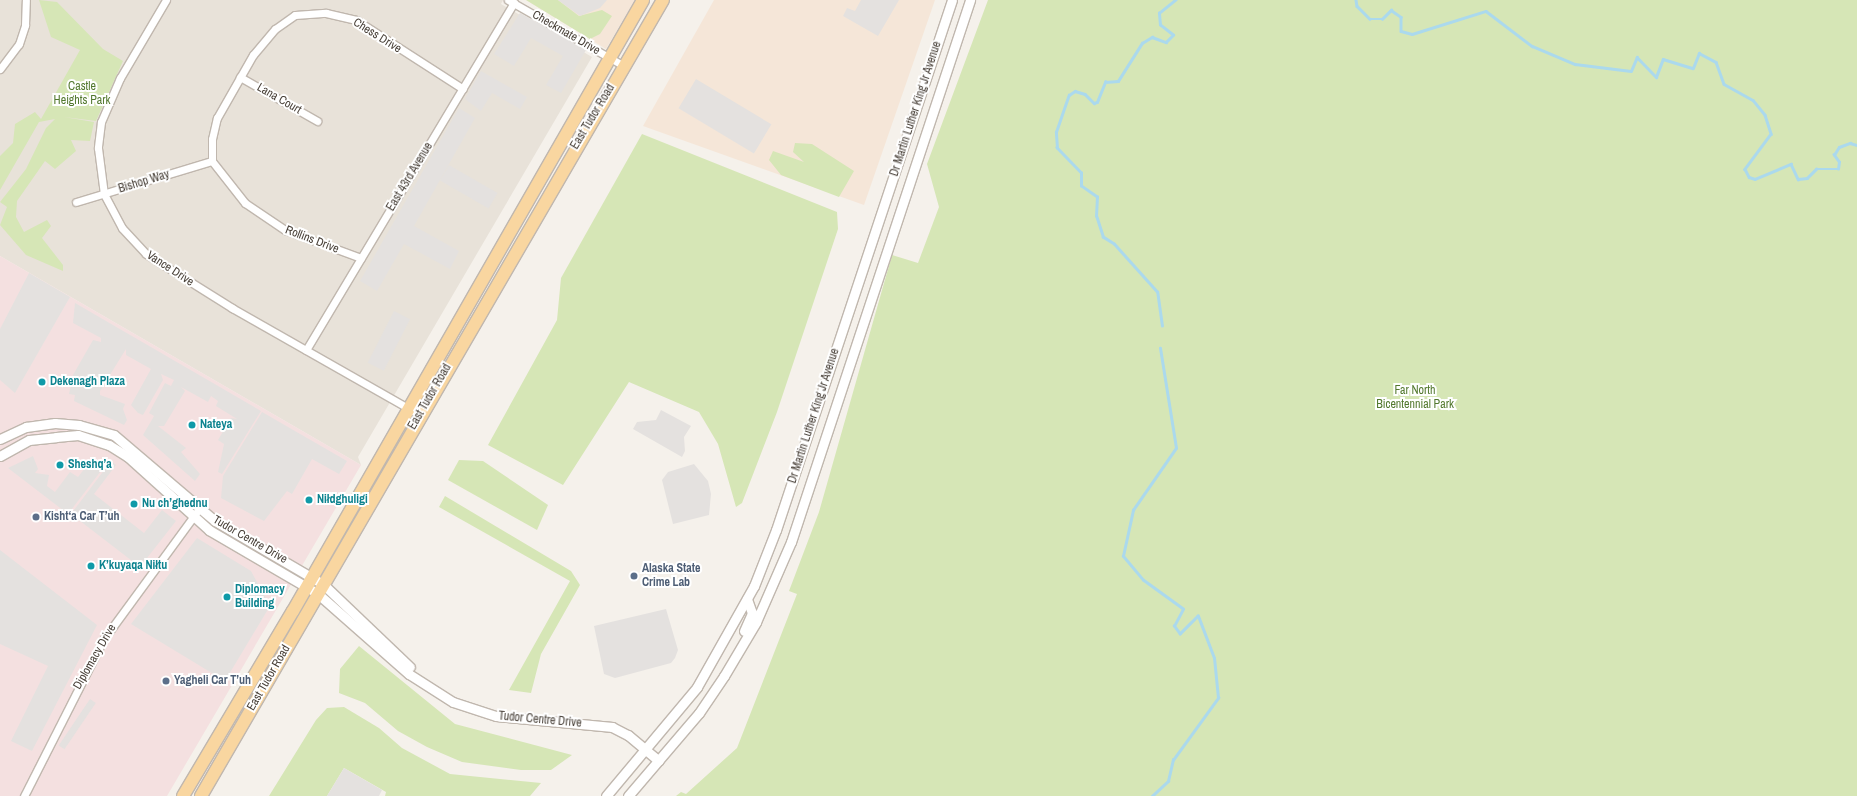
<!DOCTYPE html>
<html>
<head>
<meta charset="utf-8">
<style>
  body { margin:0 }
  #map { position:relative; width:1857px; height:796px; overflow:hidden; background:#f5f1eb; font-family:"Archivo Narrow",sans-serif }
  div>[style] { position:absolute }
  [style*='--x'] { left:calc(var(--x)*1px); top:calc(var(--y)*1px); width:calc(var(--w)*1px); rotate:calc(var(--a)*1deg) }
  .residential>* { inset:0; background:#e8e2d9 }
  .commercial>* { inset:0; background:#f5e6d8 }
  .medical>* { inset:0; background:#f4e0e0 }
  .green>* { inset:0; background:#d6e6b6 }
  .parking>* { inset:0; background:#e4e1df; transform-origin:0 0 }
  .stream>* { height:2.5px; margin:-1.25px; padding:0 1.25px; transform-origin:1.25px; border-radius:1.25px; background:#abd9ed }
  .roads { filter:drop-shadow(1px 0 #c0b7ae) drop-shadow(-1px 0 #c0b7ae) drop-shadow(0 1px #c0b7ae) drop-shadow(0 -1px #c0b7ae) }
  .minor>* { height:7px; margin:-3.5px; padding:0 3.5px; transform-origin:3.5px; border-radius:3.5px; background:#fff }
  .tertiary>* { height:9px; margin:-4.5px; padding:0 4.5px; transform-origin:4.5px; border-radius:4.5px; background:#fff }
  .primary>* { height:12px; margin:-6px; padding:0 6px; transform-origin:6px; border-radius:6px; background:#f9d6a0 }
  .dots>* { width:11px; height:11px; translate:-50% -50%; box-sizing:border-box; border:2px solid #fff; border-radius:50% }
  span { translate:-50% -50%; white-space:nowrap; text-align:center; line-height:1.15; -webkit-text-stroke:4px #fff; paint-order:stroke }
  .street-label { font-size:12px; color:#494139 }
  .park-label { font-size:12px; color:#52782e }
  .culture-label { font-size:12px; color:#0d838f; font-weight:700 }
  .left { translate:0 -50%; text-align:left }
  .service-label { font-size:12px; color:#4e5e75; font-weight:700 }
</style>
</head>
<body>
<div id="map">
  <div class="residential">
    <i style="clip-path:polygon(0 0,503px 0,501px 4px,592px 57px,358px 457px,361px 465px,0 256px)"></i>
  </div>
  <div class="commercial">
    <i style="clip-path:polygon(526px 0,635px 0,606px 49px)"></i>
    <i style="clip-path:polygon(714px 0,935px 0,864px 205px,643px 126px)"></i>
  </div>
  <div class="medical">
    <i style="clip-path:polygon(0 256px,361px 465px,167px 796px,0 796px)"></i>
  </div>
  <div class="green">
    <i style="clip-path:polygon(39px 0,57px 2px,103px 49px,123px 61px,96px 121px,64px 117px,94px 122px,90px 141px,71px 140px,76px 151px,55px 169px,45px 161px,17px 201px,16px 217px,24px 232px,47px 220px,51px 226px,42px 238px,63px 265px,63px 271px,26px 255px,0 225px,7px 207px,0 202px,26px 169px,46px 128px,55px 119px,39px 122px,0 190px,0 156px,13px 143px,15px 124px,35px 112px,41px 119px,80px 50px,51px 37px)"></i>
    <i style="clip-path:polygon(526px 0,558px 0,579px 16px,602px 10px,612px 16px,600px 34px,590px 39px)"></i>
    <i style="clip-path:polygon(988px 0,1857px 0,1857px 796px,676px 796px,681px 792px,686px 794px,737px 748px,797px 594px,789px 591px,819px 512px,892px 255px,918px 263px,939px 207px,927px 164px)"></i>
    <i style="clip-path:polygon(642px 134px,837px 212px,838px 229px,777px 412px,742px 503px,736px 507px,718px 444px,699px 412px,629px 382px,563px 485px,488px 445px,557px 320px,561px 278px)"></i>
    <i style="clip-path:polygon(795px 143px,812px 144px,854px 171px,839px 197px,781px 175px,769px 160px,773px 151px,804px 162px,793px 152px)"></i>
    <i style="clip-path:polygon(459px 460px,483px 461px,548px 505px,537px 530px,448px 480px)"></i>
    <i style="clip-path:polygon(445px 496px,571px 571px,580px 585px,541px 654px,531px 693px,509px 690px,570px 581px,439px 507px)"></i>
    <i style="clip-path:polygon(359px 646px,455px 724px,572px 755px,551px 770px,521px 770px,462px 762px,427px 747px,398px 731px,365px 703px,339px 693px,340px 669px)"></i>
    <i style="clip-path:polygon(344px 707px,379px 728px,402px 748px,450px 774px,541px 783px,530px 796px,385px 796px,386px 792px,344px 768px,327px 796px,269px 796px,316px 720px,327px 708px)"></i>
  </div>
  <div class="parking">
    <i style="clip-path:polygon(558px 0,607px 0,600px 8px,580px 16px)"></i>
    <i style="clip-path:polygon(861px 0,899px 0,878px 36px,843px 16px,847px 8px,855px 11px)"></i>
    <i style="clip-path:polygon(520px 13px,586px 50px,561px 93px,546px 85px,563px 56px,531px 38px,514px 66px,494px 54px)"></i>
    <i style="clip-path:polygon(481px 71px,527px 97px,520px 109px,492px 93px,481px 111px,465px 99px)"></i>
    <i style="left:696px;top:79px;width:88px;height:34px;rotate:31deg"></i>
    <i style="clip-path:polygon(459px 108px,475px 118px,414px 226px,459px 251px,450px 269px,404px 244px,377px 291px,360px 281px)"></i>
    <i style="left:449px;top:165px;width:56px;height:18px;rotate:30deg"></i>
    <i style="clip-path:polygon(29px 273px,70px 297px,15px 393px,0 380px,0 329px)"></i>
    <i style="clip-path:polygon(75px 303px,261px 411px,222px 474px,218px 472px,224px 444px,218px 440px,231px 418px,237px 419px,216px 406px,218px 401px,211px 396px,208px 402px,181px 387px,185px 391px,164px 426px,158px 426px,186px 448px,181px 452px,200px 474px,195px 481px,143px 435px,154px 416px,149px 413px,165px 383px,171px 386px,174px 380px,161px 374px,163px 380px,143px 415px,138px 413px,131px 405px,151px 369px,126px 355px,126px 349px,100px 391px,100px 395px,125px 404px,123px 409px,127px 420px,124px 425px,74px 401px,75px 395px,69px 394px,73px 375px,93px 340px,101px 342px,101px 338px,73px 323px)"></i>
    <i style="left:394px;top:311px;width:18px;height:58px;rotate:27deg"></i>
    <i style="clip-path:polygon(661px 410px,691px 426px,684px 437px,685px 451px,682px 457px,633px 429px,637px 422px,656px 420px)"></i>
    <i style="clip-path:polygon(262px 412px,347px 461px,339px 474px,312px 459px,292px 494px,287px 491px,264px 521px,221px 498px,223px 476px)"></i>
    <i style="clip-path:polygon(33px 456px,38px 469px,35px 473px,49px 475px,47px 486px,55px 492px,70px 472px,78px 477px,92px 459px,104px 467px,68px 514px,8px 468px)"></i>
    <i style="clip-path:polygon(111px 461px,116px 465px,94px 494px,144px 533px,162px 510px,176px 521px,140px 567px,71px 514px)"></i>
    <i style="clip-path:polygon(694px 464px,708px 481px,711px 494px,709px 515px,673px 524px,662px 480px,668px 472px)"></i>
    <i style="clip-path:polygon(197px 538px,251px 571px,270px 606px,225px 681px,131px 624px)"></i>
    <i style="clip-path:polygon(0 550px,97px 625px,32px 751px,11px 741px,48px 666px,0 644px)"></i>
    <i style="clip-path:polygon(666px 609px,678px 650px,675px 658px,671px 663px,615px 678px,604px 674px,594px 626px)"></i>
    <i style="left:90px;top:699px;width:7px;height:56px;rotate:34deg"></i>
    <i style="clip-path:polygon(344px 768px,382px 790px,379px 796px,327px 796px)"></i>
  </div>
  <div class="stream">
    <i style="--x:1356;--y:0;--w:6;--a:81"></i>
    <i style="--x:1357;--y:6;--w:18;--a:45"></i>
    <i style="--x:1370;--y:19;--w:12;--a:0"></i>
    <i style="--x:1382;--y:19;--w:13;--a:-45"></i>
    <i style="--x:1391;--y:10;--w:12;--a:35"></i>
    <i style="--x:1401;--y:17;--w:14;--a:90"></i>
    <i style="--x:1401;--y:31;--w:11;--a:15"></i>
    <i style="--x:1412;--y:34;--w:77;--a:-17.3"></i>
    <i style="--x:1486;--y:11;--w:58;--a:37.3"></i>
    <i style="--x:1532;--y:46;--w:47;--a:22.7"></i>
    <i style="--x:1575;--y:64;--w:56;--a:7.1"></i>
    <i style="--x:1631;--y:71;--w:15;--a:-67"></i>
    <i style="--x:1637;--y:57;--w:28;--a:46"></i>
    <i style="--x:1656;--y:77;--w:19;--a:-69"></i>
    <i style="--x:1663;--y:59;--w:31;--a:17"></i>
    <i style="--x:1693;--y:68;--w:16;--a:-68"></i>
    <i style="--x:1699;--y:53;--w:19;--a:28"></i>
    <i style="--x:1716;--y:62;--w:23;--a:70"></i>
    <i style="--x:1724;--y:84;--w:33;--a:29"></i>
    <i style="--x:1753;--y:100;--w:19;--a:51"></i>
    <i style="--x:1765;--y:115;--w:20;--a:72"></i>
    <i style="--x:1771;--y:134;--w:44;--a:126.6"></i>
    <i style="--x:1745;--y:169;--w:9;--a:63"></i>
    <i style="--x:1749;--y:177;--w:6;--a:18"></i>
    <i style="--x:1755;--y:179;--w:39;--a:-23"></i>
    <i style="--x:1791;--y:164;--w:17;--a:65"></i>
    <i style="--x:1798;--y:179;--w:9;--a:-6"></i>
    <i style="--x:1807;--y:178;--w:13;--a:-45"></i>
    <i style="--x:1816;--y:169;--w:22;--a:0"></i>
    <i style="--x:1838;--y:169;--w:7;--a:-82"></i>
    <i style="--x:1839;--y:162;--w:9;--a:-126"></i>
    <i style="--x:1834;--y:155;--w:9;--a:-58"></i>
    <i style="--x:1839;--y:147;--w:12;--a:-20"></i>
    <i style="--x:1850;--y:143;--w:7;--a:16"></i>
    <i style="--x:1162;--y:326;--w:34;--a:-98"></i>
    <i style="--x:1157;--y:292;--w:64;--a:-131.9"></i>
    <i style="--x:1114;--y:244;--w:13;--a:-148"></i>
    <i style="--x:1103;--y:237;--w:22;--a:-108"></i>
    <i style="--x:1096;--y:216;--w:19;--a:-87"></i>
    <i style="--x:1097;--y:197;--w:19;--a:-145"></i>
    <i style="--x:1081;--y:186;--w:13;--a:-90"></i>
    <i style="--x:1081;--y:173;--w:35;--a:-134"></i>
    <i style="--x:1057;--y:148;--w:16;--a:-94"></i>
    <i style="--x:1056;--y:132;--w:39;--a:-71"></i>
    <i style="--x:1069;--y:95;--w:7;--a:-34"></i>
    <i style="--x:1075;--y:91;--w:10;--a:17"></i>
    <i style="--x:1085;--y:94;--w:13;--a:45"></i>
    <i style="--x:1094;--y:103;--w:3;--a:-18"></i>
    <i style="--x:1097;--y:102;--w:22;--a:-68"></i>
    <i style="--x:1105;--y:82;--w:13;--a:-4"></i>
    <i style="--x:1118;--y:81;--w:45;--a:-57.7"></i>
    <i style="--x:1142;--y:43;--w:12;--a:-31"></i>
    <i style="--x:1152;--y:37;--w:15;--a:20"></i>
    <i style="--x:1166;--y:42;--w:10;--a:-45"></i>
    <i style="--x:1173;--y:35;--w:16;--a:-142"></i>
    <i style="--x:1160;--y:25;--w:12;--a:-95"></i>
    <i style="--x:1159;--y:13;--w:21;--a:-39"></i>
    <i style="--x:1152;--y:796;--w:22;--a:-43"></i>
    <i style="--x:1168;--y:781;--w:22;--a:-77"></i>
    <i style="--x:1173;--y:760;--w:77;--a:-54"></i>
    <i style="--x:1218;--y:698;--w:40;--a:-95.7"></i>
    <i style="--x:1214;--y:658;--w:45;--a:-110.9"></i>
    <i style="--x:1198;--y:616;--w:25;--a:135"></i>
    <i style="--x:1180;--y:634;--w:10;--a:-127"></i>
    <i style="--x:1174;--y:626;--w:19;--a:-62"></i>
    <i style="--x:1183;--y:609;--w:49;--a:-144.1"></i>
    <i style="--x:1143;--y:580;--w:31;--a:-130"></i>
    <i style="--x:1123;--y:556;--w:47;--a:-77.7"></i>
    <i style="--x:1133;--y:510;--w:75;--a:-55.3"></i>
    <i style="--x:1176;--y:448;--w:101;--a:-99.1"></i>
  </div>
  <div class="roads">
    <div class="minor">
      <i style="--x:166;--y:0;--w:91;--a:120.5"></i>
      <i style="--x:120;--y:78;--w:48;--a:113.4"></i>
      <i style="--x:101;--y:122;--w:26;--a:97"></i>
      <i style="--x:98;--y:148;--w:46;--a:82.6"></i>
      <i style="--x:104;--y:194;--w:38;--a:62"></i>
      <i style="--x:122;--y:228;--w:35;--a:47"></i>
      <i style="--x:146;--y:254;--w:102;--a:32.1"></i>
      <i style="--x:232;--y:308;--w:216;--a:29.6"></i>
      <i style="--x:508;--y:0;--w:133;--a:29.6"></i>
      <i style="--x:0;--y:69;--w:31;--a:-53"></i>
      <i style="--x:19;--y:44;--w:20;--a:-72"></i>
      <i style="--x:25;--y:25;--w:25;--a:-88"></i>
      <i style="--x:240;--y:77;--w:89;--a:29.7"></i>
      <i style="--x:76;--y:202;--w:142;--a:-16.8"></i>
      <i style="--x:361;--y:258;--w:81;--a:-159.8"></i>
      <i style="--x:285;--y:230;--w:48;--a:-146"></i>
      <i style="--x:245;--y:203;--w:53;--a:-128.2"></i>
      <i style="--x:212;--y:161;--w:22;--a:-90"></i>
      <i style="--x:212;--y:139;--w:22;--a:-77"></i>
      <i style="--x:217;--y:118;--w:73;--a:-60.3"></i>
      <i style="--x:253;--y:55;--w:34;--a:-50"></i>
      <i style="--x:275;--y:29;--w:24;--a:-35"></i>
      <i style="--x:295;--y:15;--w:31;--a:-4"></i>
      <i style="--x:326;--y:13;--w:31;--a:13"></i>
      <i style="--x:356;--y:20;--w:127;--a:32.8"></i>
      <i style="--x:306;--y:350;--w:405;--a:-59.1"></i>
      <i style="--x:24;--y:796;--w:175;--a:-63.1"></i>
      <i style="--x:103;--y:640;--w:162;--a:-53.8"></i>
    </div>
    <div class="tertiary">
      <i style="--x:0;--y:439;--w:29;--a:-25"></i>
      <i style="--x:26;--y:427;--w:29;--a:-8"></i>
      <i style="--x:55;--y:423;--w:24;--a:5"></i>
      <i style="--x:79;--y:425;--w:36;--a:16"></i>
      <i style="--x:114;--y:435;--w:133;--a:40.4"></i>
      <i style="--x:215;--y:521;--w:125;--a:30.3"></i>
      <i style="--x:323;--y:584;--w:120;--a:43.7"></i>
      <i style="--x:0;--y:456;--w:33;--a:-29"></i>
      <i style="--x:29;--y:440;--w:27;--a:-6"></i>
      <i style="--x:56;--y:437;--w:22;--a:-5"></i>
      <i style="--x:78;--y:435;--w:33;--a:18"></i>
      <i style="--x:109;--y:445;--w:22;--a:32"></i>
      <i style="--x:128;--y:457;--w:109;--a:42"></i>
      <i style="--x:209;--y:530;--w:125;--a:30.3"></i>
      <i style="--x:317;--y:593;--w:123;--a:41.4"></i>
      <i style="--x:409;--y:674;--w:52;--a:32.5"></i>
      <i style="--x:453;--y:702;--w:45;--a:18"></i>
      <i style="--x:496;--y:716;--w:117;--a:5.4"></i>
      <i style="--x:612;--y:727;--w:18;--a:27"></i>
      <i style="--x:628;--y:735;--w:40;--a:40"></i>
      <i style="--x:744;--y:631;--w:20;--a:-66"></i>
      <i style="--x:752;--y:613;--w:15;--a:-110"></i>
      <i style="--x:606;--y:796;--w:142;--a:-50.1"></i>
      <i style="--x:697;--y:687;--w:116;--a:-60.6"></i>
      <i style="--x:754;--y:586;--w:60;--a:-68.6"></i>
      <i style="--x:776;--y:530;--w:558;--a:-71.63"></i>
      <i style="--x:628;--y:796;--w:109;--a:-49.5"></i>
      <i style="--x:699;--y:713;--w:45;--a:-56"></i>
      <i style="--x:724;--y:676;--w:63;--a:-59.3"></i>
      <i style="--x:756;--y:622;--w:87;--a:-66.4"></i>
      <i style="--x:791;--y:542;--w:571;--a:-71.72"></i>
    </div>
    <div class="primary">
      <i style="--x:183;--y:796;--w:215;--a:-59.3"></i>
      <i style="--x:293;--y:611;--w:704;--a:-60.19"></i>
      <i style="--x:201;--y:796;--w:920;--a:-59.87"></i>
    </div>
  </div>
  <div class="dots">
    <i style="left:42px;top:382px;background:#0f9aa8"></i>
    <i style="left:192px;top:425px;background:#0f9aa8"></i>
    <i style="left:60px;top:465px;background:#0f9aa8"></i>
    <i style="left:309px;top:500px;background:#0f9aa8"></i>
    <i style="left:134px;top:504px;background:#0f9aa8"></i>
    <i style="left:36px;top:517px;background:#5c6f8a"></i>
    <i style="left:91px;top:566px;background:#0f9aa8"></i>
    <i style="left:634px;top:576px;background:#5c6f8a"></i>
    <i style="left:227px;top:597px;background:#0f9aa8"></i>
    <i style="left:166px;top:681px;background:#5c6f8a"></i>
  </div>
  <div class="street-label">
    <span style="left:566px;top:33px;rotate:30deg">Checkmate Drive</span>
    <span style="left:377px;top:36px;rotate:32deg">Chess Drive</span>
    <span style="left:279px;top:99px;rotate:30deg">Lana Court</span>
    <span style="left:916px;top:109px;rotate:-72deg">Dr Martin Luther King Jr Avenue</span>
    <span style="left:593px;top:117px;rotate:-59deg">East Tudor Road</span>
    <span style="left:410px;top:177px;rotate:-59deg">East 43rd Avenue</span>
    <span style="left:144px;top:182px;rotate:-17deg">Bishop Way</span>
    <span style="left:312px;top:240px;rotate:21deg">Rollins Drive</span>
    <span style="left:170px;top:269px;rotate:33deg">Vance Drive</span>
    <span style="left:430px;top:397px;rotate:-60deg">East Tudor Road</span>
    <span style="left:814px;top:416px;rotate:-72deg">Dr Martin Luther King Jr Avenue</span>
    <span style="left:250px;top:540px;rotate:30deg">Tudor Centre Drive</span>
    <span style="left:95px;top:657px;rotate:-60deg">Diplomacy Drive</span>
    <span style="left:269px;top:678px;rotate:-60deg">East Tudor Road</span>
    <span style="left:540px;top:720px;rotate:5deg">Tudor Centre Drive</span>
  </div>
  <div class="park-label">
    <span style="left:82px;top:94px">Castle<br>Heights Park</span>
    <span style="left:1415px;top:398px">Far North<br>Bicentennial Park</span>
  </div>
  <div class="culture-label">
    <span class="left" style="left:50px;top:382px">Dekenagh Plaza</span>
    <span class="left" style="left:200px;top:425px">Nateya</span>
    <span class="left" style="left:68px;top:465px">Sheshq’a</span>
    <span class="left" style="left:317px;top:500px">Niłdghuligi</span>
    <span class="left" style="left:142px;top:504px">Nu ch’ghednu</span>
    <span class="left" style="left:99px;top:566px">K’kuyaqa Niłtu</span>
    <span class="left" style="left:235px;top:597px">Diplomacy<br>Building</span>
  </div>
  <div class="service-label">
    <span class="left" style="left:44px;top:517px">Kisht‘a Car T’uh</span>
    <span class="left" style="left:642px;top:576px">Alaska State<br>Crime Lab</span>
    <span class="left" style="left:174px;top:681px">Yagheli Car T’uh</span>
  </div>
</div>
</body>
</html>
